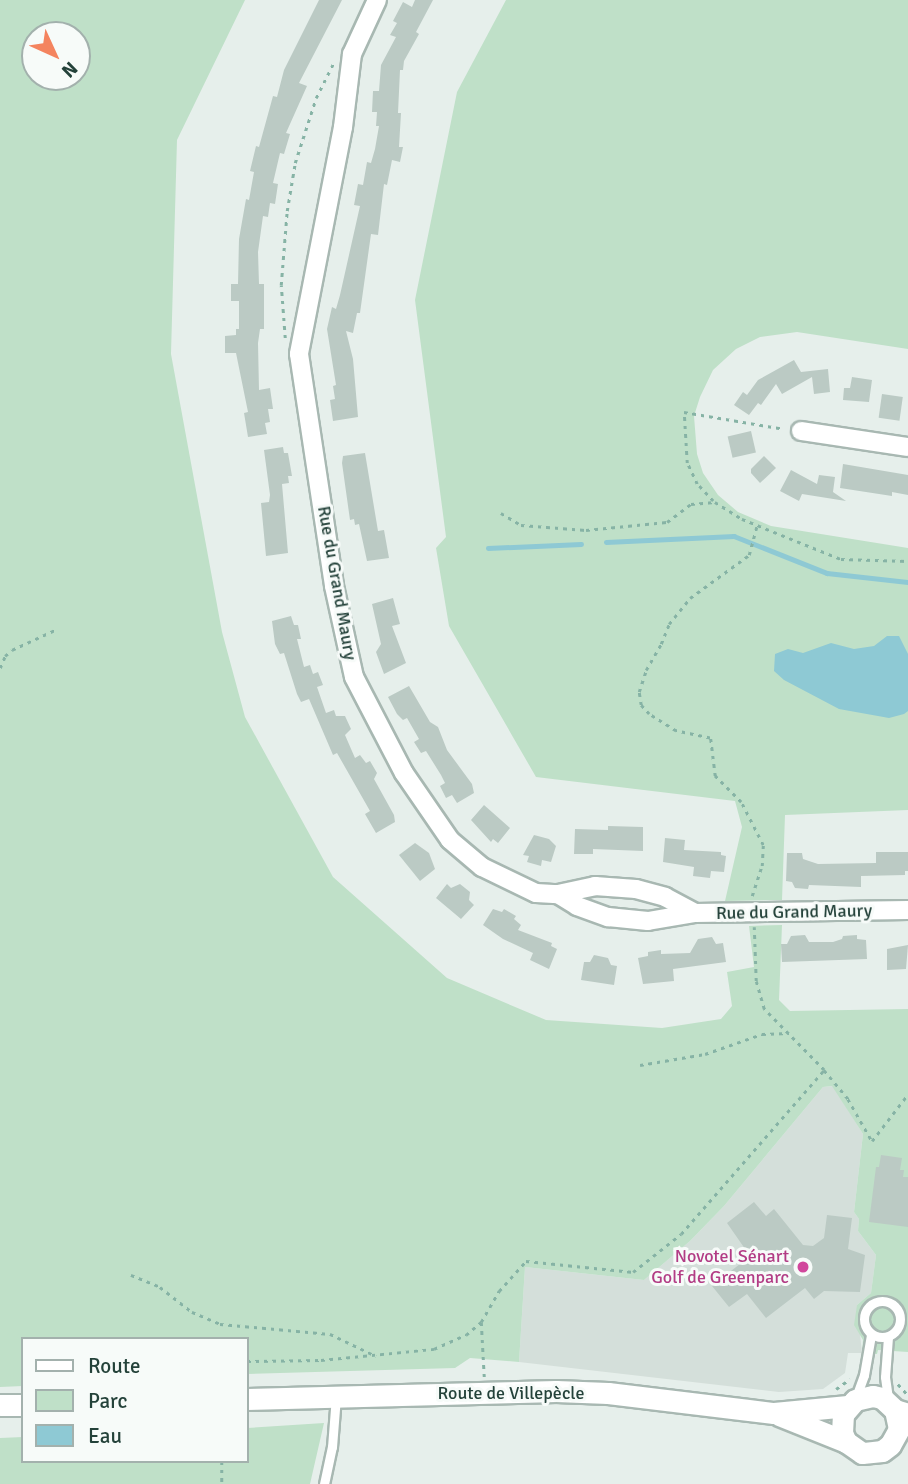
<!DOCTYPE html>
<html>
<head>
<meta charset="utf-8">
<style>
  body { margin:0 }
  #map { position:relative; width:908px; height:1484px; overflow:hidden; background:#e6efeb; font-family:Signika,sans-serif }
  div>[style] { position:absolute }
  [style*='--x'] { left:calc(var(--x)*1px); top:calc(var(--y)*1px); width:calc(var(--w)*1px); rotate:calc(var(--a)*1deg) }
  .built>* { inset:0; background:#d4dfda }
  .green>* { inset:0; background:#bfe0c8 }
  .water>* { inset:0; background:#8ec9d4 }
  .stream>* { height:4.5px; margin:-2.25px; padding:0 2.25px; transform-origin:2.25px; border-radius:2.25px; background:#8ec9d4 }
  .building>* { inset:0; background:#bbcac4; transform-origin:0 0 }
  .path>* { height:2.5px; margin-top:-1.25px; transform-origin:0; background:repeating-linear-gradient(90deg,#86b3a5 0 3.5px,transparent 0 8.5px) }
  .roads { filter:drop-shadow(2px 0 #a8b8b2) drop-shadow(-2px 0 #a8b8b2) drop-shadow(0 2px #a8b8b2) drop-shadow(0 -2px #a8b8b2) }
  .lane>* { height:9px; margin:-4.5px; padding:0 4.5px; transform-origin:4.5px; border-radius:4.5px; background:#fff }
  .lane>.ring { margin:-4.5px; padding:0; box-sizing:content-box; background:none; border:9px solid #fff; border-radius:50% }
  .street>* { height:18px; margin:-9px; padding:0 9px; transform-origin:9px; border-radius:9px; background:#fff }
  .secondary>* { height:21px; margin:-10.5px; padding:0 10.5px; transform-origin:10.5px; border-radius:10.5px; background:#fff }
  .dots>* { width:19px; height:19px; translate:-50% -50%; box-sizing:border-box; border:4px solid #f7fbf9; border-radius:50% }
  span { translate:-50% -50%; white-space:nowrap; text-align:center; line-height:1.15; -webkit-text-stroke:6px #f7fbf9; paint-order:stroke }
  .street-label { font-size:18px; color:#24423a }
  .hotel-label { font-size:18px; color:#b23c85 }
  .right { translate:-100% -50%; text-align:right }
  .legend { position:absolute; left:21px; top:1337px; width:228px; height:126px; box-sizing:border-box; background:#f7fbf9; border:2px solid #a3b1ad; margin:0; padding:9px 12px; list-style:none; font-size:21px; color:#24423a }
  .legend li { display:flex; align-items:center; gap:14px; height:35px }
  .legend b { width:35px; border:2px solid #a3b1ad }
  .north { position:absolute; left:21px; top:21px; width:70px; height:70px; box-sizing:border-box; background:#f7fbf9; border:2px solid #a3b1ad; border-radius:50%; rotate:135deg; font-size:19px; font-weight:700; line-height:28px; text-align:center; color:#24423a }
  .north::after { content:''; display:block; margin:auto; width:24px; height:32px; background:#f4845f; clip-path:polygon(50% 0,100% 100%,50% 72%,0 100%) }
</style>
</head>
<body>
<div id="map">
  <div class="built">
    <i style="clip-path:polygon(833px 1086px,863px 1134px,854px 1212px,859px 1219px,858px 1231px,876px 1255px,871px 1293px,857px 1305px,862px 1353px,848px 1353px,845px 1373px,823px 1389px,779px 1392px,519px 1362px,525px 1267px,644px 1280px,690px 1241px,724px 1206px,823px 1087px)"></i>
  </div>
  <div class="green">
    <i style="clip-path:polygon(evenodd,0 0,245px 0,177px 140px,171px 354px,222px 632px,245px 717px,333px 877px,447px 978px,546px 1020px,662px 1028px,721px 1019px,732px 1006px,727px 972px,754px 967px,749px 926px,782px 925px,779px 1000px,790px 1011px,908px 1009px,908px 1352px,878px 1350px,877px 1354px,862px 1353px,863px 1340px,854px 1325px,857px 1305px,871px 1293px,876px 1255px,858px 1231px,859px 1219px,854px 1212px,863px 1134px,832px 1086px,823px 1087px,724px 1206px,690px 1241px,644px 1280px,525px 1267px,519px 1362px,470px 1358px,455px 1368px,247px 1374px,247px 1339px,23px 1339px,23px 1386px,0 1387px,0 0,35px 35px,77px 35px,77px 77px,35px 77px,35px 35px)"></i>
    <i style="clip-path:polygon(506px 0,908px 0,908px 349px,797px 332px,760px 337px,736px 349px,713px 370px,700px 397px,694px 416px,697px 454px,703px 473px,718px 495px,738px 512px,771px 526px,908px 548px,908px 810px,785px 815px,782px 900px,725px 901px,742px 827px,735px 801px,536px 777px,449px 626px,436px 548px,446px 537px,415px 300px,457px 92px)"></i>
    <i style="clip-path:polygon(324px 1423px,310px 1484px,0 1484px,0 1438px,23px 1437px,23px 1461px,247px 1461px,247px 1428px)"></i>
  </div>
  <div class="water">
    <i style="clip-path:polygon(887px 636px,899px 636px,908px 654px,908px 711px,904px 714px,889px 718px,839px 709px,784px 680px,774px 671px,775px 654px,788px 649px,803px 653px,831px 643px,854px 649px,874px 646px)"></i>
  </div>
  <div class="stream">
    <i style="--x:606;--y:542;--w:128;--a:-2.7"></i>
    <i style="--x:734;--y:536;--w:100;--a:21.7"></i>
    <i style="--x:827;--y:573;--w:81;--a:6.3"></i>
    <i style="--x:488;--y:548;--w:93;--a:-2.5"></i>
  </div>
  <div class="building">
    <i style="clip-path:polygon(319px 0,342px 0,299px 83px,307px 86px,286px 133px,290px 134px,284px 154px,280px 153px,273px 183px,278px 184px,275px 204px,270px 203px,268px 217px,263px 216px,258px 252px,259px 284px,264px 284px,264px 329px,260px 329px,258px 343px,259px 390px,270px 388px,273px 409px,268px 409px,270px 422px,265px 423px,267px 434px,248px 437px,244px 413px,248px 412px,236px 353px,225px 353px,225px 336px,236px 335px,236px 329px,239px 329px,239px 301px,231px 301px,231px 284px,238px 284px,239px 239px,246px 199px,249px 200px,254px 172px,250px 171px,256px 146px,259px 147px,273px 96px,277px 97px,284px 70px)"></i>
    <i style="clip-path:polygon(415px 0,433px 0,416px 32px,419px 34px,404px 61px,403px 70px,400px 70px,398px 113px,401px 113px,399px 147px,403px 147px,400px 162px,392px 160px,387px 185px,384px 184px,378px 235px,371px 234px,360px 313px,357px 313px,353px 333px,346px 331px,353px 359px,358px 417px,333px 421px,330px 400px,335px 399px,333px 386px,336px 385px,327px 329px,332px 307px,336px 309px,340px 295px,360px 206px,354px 205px,358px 184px,363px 185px,367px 162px,371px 163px,375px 149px,379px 126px,376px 126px,377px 112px,372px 112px,373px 91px,379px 91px,381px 65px,396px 37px,390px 35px,397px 23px,393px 21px,403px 2px,412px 7px)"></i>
    <i style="clip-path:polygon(794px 360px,801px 372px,828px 369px,830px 392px,814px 394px,812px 377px,782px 394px,776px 384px,761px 405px,758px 403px,749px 415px,734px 405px,743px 392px,747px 395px,758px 380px)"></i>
    <i style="clip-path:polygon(852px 377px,872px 380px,869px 402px,843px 400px,844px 388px,850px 388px)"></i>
    <i style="left:882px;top:394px;width:21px;height:24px;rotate:8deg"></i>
    <i style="left:751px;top:431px;width:22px;height:24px;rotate:77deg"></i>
    <i style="clip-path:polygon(283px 447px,284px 453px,288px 453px,292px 476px,288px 476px,289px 483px,282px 484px,288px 553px,266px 556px,261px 503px,269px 502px,270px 495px,264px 450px)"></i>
    <i style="clip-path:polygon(365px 453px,378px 531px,384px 530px,389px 558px,367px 561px,359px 524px,355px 525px,354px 519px,350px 520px,342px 463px,343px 456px)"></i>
    <i style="clip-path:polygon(764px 456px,776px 468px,760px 483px,751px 473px,751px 469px)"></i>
    <i style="clip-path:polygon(843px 464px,908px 475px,908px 495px,892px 492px,892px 496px,840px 488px)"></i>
    <i style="clip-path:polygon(791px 470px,817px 484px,819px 475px,835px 477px,833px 492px,846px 501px,802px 494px,799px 501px,780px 491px)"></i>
    <i style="clip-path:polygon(393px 598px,400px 624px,392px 626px,406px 663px,384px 674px,376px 652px,381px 644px,372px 604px)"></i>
    <i style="clip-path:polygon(291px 616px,294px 625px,298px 625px,301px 639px,297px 639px,304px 667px,310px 665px,313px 674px,318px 672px,323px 685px,317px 687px,326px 713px,334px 710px,336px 716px,345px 716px,351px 729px,345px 735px,355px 758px,360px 755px,366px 763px,370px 761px,377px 773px,374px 779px,394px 815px,395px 822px,376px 833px,365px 814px,370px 811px,337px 753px,333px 755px,309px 699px,301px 702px,297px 694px,284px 653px,280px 654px,275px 644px,272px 621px)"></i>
    <i style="clip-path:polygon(409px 686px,430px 722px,438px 727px,447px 750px,472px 784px,474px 793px,457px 803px,452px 795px,446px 798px,440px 786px,445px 783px,441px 775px,426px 751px,421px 753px,414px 742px,419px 739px,407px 718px,403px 720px,397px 714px,388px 697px)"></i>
    <i style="clip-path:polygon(484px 805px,510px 828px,498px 843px,493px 839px,491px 842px,471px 820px)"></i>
    <i style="clip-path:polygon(608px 826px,643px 827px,643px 851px,593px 849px,593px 854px,574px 854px,575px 829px,608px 830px)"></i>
    <i style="clip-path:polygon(534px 835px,549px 839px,556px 846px,551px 862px,542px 860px,541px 866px,527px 862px,529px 856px,523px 855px)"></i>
    <i style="clip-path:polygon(665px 838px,685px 840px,684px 850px,721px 852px,721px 855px,726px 856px,724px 872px,711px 871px,710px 878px,693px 876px,694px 867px,663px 862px)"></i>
    <i style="clip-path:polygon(415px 843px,429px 853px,435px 869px,420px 881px,399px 855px)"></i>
    <i style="clip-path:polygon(876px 852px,908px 852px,908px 871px,905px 871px,905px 875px,861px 876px,861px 887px,809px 885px,808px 889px,795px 888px,792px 882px,786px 881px,787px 853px,802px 853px,803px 859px,818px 864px,876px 863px)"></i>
    <i style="clip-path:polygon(447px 884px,451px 888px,460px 884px,470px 892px,469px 900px,474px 905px,461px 919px,436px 898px)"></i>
    <i style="clip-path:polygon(493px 909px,502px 912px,504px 909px,516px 916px,514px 919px,521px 925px,518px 930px,552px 943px,551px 946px,557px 949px,549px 969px,530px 960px,533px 953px,503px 939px,483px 925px)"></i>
    <i style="clip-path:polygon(805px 935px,809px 942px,833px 942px,842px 939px,843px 936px,857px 935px,857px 939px,866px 940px,867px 959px,782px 962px,781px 944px,787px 944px,791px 936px)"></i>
    <i style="clip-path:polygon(712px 937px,716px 944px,723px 943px,726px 962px,673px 969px,674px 981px,643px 984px,638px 958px,648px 956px,648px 952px,661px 950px,661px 954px,690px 953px,698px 939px)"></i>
    <i style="clip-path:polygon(908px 945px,906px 969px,887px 970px,887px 949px)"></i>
    <i style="clip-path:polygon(594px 955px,608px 958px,611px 965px,617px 966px,614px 985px,581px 980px,584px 962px,590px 962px)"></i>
    <i style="clip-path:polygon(881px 1155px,902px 1158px,900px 1170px,904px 1170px,903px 1177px,908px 1177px,908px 1227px,869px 1222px,876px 1167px,879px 1167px)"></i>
    <i style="clip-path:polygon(754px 1202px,766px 1216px,774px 1209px,803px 1245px,813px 1246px,824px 1238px,827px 1215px,852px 1218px,848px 1249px,865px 1255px,860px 1292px,824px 1291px,814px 1299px,805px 1288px,766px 1318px,747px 1294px,729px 1307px,712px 1286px,750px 1256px,727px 1223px)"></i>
  </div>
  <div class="path">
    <i style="--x:285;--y:338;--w:53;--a:-94.3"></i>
    <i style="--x:281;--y:285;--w:74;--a:-85.4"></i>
    <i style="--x:287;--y:211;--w:49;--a:-80.5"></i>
    <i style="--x:295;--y:163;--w:68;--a:-72.1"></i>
    <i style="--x:316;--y:98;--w:40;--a:-63.4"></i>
    <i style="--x:713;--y:501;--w:23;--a:-133"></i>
    <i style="--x:697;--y:484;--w:23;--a:-115"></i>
    <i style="--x:687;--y:463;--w:51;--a:-93.4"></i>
    <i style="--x:684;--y:412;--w:101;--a:9.6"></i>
    <i style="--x:501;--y:513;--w:23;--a:31"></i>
    <i style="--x:521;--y:525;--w:65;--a:4.4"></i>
    <i style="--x:586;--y:530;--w:81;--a:-5.6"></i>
    <i style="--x:667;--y:522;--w:30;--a:-37"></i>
    <i style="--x:691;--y:504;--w:24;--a:-5"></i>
    <i style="--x:715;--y:502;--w:32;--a:32"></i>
    <i style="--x:742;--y:519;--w:107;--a:22"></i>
    <i style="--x:841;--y:559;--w:67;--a:1.7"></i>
    <i style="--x:0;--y:668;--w:13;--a:-67"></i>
    <i style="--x:5;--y:656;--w:9;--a:-41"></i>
    <i style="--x:12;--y:650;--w:47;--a:-24.9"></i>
    <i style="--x:752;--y:896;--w:32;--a:-72"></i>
    <i style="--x:762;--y:866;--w:21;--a:-87"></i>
    <i style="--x:763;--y:845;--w:48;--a:-117.1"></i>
    <i style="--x:741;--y:802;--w:37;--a:-135"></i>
    <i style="--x:715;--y:776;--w:38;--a:-97"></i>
    <i style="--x:710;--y:738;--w:35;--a:-168"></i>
    <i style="--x:676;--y:731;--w:32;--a:-148"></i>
    <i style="--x:649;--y:714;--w:12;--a:-132"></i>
    <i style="--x:641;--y:705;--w:13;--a:-99"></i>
    <i style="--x:639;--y:692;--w:23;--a:-72"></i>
    <i style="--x:646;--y:670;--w:30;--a:-60"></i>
    <i style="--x:661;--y:644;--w:22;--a:-68"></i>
    <i style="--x:669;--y:624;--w:33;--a:-51"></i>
    <i style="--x:690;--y:598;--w:73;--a:-36.1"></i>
    <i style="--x:749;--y:555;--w:30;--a:-75"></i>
    <i style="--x:640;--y:1065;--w:66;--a:-9.6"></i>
    <i style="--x:705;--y:1054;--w:60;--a:-19.3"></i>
    <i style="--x:762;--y:1034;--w:27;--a:-2"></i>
    <i style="--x:824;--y:1070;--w:38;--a:50"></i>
    <i style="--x:848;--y:1099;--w:48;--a:60.3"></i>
    <i style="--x:872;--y:1141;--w:59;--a:-52.5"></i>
    <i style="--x:131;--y:1275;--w:31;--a:22"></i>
    <i style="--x:160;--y:1287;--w:41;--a:38"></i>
    <i style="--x:192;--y:1312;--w:30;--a:23"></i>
    <i style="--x:220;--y:1324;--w:110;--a:5.2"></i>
    <i style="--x:330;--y:1334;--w:51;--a:25.6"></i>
    <i style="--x:247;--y:1361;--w:74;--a:-0.8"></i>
    <i style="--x:321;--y:1360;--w:114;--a:-5.6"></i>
    <i style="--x:434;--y:1349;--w:35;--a:-24"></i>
    <i style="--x:466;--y:1335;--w:20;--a:-41"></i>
    <i style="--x:484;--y:1377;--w:55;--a:-93.1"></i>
    <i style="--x:481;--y:1322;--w:36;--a:-60"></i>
    <i style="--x:499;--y:1291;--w:40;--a:-48"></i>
    <i style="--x:526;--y:1261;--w:108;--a:5.9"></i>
    <i style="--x:633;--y:1272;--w:61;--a:-38.4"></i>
    <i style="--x:681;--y:1234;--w:218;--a:-48.9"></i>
    <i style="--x:824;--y:1070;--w:86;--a:-134.5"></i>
    <i style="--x:764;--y:1009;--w:29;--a:-106"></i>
    <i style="--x:756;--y:981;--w:54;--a:-92.1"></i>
    <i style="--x:898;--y:1384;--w:15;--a:48"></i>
    <i style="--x:836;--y:1389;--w:17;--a:-36"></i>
    <i style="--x:222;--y:1461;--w:23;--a:90"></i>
  </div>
  <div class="roads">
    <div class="lane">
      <i class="ring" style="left:864px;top:1301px;width:27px;height:27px"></i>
      <i style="--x:888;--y:1337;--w:40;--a:94.3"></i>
      <i style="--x:885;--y:1377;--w:21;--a:82"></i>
      <i style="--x:856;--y:1397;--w:23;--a:-70"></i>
      <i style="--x:864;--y:1375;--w:41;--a:-80.1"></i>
      <i style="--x:324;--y:1484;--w:38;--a:-78"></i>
      <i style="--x:332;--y:1447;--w:51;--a:-85.5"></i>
    </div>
    <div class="street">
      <i style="--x:377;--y:0;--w:60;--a:114.8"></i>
      <i style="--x:352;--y:54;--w:74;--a:97"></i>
      <i style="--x:343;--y:127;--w:231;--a:101"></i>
      <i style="--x:299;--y:354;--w:235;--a:81.4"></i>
      <i style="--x:334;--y:586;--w:93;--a:77.6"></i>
      <i style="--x:354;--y:677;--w:108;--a:62.5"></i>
      <i style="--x:404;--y:773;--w:81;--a:55.5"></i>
      <i style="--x:450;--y:840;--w:42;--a:40.2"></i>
      <i style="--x:482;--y:867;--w:60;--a:25.7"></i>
      <i style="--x:536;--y:893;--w:22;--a:3"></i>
      <i style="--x:558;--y:894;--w:38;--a:-12"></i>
      <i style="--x:595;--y:886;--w:41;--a:4.2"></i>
      <i style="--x:636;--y:889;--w:30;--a:15"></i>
      <i style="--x:665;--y:897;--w:34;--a:28"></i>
      <i style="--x:695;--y:913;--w:213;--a:-0.8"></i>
      <i style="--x:801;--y:431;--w:108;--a:8.5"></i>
      <i style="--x:558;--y:894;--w:22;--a:32"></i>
      <i style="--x:577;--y:906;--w:33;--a:20"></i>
      <i style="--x:608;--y:917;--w:40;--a:5.7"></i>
      <i style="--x:648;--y:921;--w:48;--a:-9.7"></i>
    </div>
    <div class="secondary">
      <i style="--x:247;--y:1399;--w:309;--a:-1.5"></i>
      <i style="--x:556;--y:1391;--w:52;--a:2.2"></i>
      <i style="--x:608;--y:1393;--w:167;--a:6.9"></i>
      <i style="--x:774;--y:1413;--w:74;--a:-5.4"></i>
      <i style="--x:0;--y:1405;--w:23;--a:0"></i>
      <i style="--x:895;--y:1410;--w:19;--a:78"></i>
      <i style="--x:899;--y:1429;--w:18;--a:119"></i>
      <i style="--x:890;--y:1445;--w:10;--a:143"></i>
      <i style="--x:882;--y:1451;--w:20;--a:174"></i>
      <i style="--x:862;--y:1453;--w:19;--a:-145"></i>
      <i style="--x:846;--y:1442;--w:10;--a:-114"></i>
      <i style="--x:842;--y:1433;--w:19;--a:-87"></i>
      <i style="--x:843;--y:1414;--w:18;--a:-49"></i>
      <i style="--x:855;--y:1400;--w:18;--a:-13"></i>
      <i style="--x:873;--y:1396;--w:9;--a:13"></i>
      <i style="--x:882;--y:1398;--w:18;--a:43"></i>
      <i style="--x:895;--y:1410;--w:14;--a:17"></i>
      <i style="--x:779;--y:1415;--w:72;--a:21.9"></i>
    </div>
  </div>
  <div class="dots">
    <i style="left:803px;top:1267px;background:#d1479c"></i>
  </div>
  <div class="street-label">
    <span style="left:337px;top:583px;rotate:80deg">Rue du Grand Maury</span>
    <span style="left:794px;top:912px;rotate:-1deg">Rue du Grand Maury</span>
    <span style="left:511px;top:1393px">Route de Villepècle</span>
  </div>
  <div class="hotel-label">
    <span class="right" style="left:789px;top:1267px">Novotel Sénart<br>Golf de Greenparc</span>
  </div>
  <ul class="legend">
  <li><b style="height:9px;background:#fff"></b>Route</li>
  <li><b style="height:19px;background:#bfe0c8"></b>Parc</li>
  <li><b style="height:19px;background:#8ec9d4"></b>Eau</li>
  </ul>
  <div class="north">N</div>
</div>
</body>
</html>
